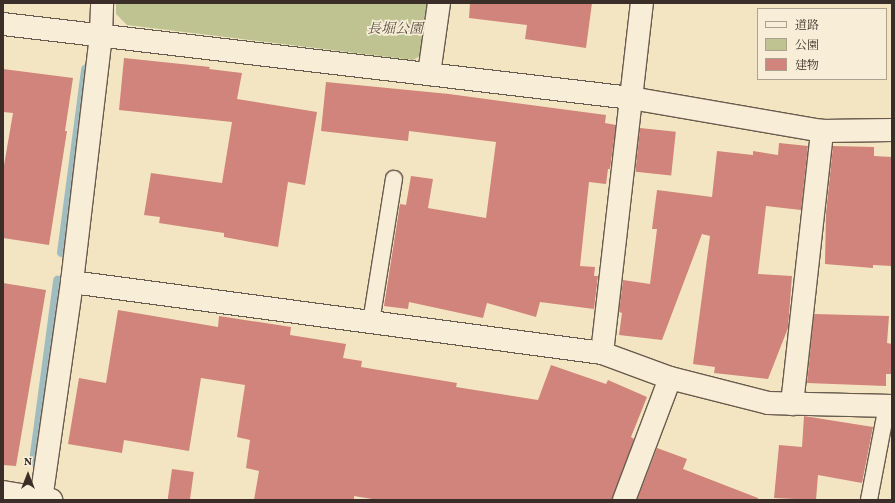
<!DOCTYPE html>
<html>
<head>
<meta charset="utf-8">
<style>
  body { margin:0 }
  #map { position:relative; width:895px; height:503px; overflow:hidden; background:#f4e5c2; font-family:Vollkorn,"Noto Serif JP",serif }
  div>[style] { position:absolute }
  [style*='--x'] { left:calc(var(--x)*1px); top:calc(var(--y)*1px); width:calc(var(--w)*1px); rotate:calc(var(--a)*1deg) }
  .green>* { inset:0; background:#bec391 }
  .stream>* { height:9px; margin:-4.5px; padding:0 4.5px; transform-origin:4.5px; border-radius:4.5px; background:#a1bcbe }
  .building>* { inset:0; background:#d0847b; transform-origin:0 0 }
  .roads { filter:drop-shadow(1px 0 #695b4e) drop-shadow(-1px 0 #695b4e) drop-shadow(0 1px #695b4e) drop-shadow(0 -1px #695b4e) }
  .lane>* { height:16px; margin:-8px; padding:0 8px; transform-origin:8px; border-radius:8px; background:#f8eed7 }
  .street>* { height:22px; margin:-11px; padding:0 11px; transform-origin:11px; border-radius:11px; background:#f8eed7 }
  span { translate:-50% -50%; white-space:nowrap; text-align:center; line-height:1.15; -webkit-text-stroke:3.5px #f8eed7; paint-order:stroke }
  .park-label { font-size:14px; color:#5c5242; font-style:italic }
  .frame { position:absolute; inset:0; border:4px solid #3b2d27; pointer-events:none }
  .legend { position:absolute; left:757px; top:8px; width:130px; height:72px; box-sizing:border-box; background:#f8eed7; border:1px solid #aca191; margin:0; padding:5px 7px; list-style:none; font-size:12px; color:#3b2d27 }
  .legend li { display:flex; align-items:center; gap:8px; height:20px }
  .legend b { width:20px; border:1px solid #aca191 }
  .north { position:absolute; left:8px; top:455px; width:40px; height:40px; -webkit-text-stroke:3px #f8eed7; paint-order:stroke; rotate:0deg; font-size:11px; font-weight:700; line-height:16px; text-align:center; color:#3b2d27 }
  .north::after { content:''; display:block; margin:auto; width:14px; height:18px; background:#3b2d27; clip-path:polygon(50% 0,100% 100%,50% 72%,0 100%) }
</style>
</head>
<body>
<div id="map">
  <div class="green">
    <i style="clip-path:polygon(116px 3px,431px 3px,425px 53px,413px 60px,127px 25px,116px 14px)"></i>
  </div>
  <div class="stream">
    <i style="--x:61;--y:252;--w:185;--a:-82.5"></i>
    <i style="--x:33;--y:461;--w:183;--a:-82.4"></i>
  </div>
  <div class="building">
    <i style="clip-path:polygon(470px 3px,592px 3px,586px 48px,525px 39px,527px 25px,469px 18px)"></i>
    <i style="clip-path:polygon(124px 58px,210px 67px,209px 69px,242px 73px,237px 99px,317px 112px,305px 185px,288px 182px,278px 247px,224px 237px,224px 233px,159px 223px,160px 217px,144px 215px,151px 173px,222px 183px,232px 122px,119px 110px)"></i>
    <i style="clip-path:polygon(3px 69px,73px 78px,65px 131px,67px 131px,49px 245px,3px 238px,3px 171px,13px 113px,3px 112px)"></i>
    <i style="clip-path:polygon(326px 82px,449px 94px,606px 115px,605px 123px,616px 125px,610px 169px,608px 169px,606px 184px,589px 182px,580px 266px,595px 267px,594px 276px,598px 276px,594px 309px,540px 302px,536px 317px,487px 303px,483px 318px,409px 302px,408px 309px,384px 306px,400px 204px,406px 205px,411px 176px,433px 179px,428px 208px,486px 218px,496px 142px,409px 131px,408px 141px,321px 131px)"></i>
    <i style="left:640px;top:128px;width:36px;height:44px;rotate:6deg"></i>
    <i style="clip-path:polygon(779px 143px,808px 146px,801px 210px,766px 206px,758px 274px,792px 276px,788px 328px,768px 379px,714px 373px,715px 367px,693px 364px,710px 236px,702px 234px,662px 340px,619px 335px,622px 313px,619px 312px,623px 280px,650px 284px,657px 229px,652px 229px,657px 190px,712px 197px,717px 151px,753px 155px,753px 151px,778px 155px)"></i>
    <i style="clip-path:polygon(833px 146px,874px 147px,874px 156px,892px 157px,892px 266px,873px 265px,873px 268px,825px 264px,826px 213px)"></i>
    <i style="clip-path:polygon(3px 283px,46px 290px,16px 466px,3px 465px)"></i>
    <i style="clip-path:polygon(118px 310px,218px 327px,219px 316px,291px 327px,290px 335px,346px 344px,343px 358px,362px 361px,361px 367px,457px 383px,456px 387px,538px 400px,551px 365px,606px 384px,608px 380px,647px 397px,631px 437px,634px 439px,612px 500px,378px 500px,354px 496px,354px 500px,254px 500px,259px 471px,246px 468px,250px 440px,237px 437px,245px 385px,201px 378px,189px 451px,124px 440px,122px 453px,68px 444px,79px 378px,106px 383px)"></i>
    <i style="clip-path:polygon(814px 314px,889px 316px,887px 343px,892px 344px,892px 374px,886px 374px,886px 386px,807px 383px)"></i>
    <i style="clip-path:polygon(804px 416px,873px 427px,862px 483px,818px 475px,816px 500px,774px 498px,779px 445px,802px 447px)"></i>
    <i style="clip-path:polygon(657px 448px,687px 459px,683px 469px,758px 498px,758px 500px,637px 500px)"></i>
    <i style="left:172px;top:469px;width:22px;height:31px;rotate:8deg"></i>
  </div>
  <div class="roads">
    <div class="lane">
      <i style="--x:371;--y:322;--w:145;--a:-80.9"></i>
      <i style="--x:869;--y:500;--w:96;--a:-79.2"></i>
    </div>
    <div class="street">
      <i style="--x:3;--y:24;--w:632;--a:6.72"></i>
      <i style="--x:631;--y:98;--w:194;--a:9.8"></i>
      <i style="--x:822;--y:131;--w:70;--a:-0.8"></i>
      <i style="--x:429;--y:74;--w:72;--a:-82"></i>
      <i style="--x:72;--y:282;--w:535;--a:7.63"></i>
      <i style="--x:602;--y:353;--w:72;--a:20.2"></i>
      <i style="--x:670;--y:378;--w:101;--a:14.3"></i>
      <i style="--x:768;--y:403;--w:124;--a:1.4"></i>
      <i style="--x:602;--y:353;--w:352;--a:-83.5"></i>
      <i style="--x:792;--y:404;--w:275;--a:-83.7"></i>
      <i style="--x:3;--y:492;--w:49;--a:9.5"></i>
      <i style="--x:41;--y:500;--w:220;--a:-81.9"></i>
      <i style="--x:72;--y:282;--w:249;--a:-83.3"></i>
      <i style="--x:101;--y:35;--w:32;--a:-88"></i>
      <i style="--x:624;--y:500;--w:130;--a:-69.3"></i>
    </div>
  </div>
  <div class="park-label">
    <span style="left:395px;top:30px">長堀公園</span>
  </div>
  <div class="frame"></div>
  <ul class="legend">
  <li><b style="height:5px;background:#f8eed7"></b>道路</li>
  <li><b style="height:11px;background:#bec391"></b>公園</li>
  <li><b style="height:11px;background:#d0847b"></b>建物</li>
  </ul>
  <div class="north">N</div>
</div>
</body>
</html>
